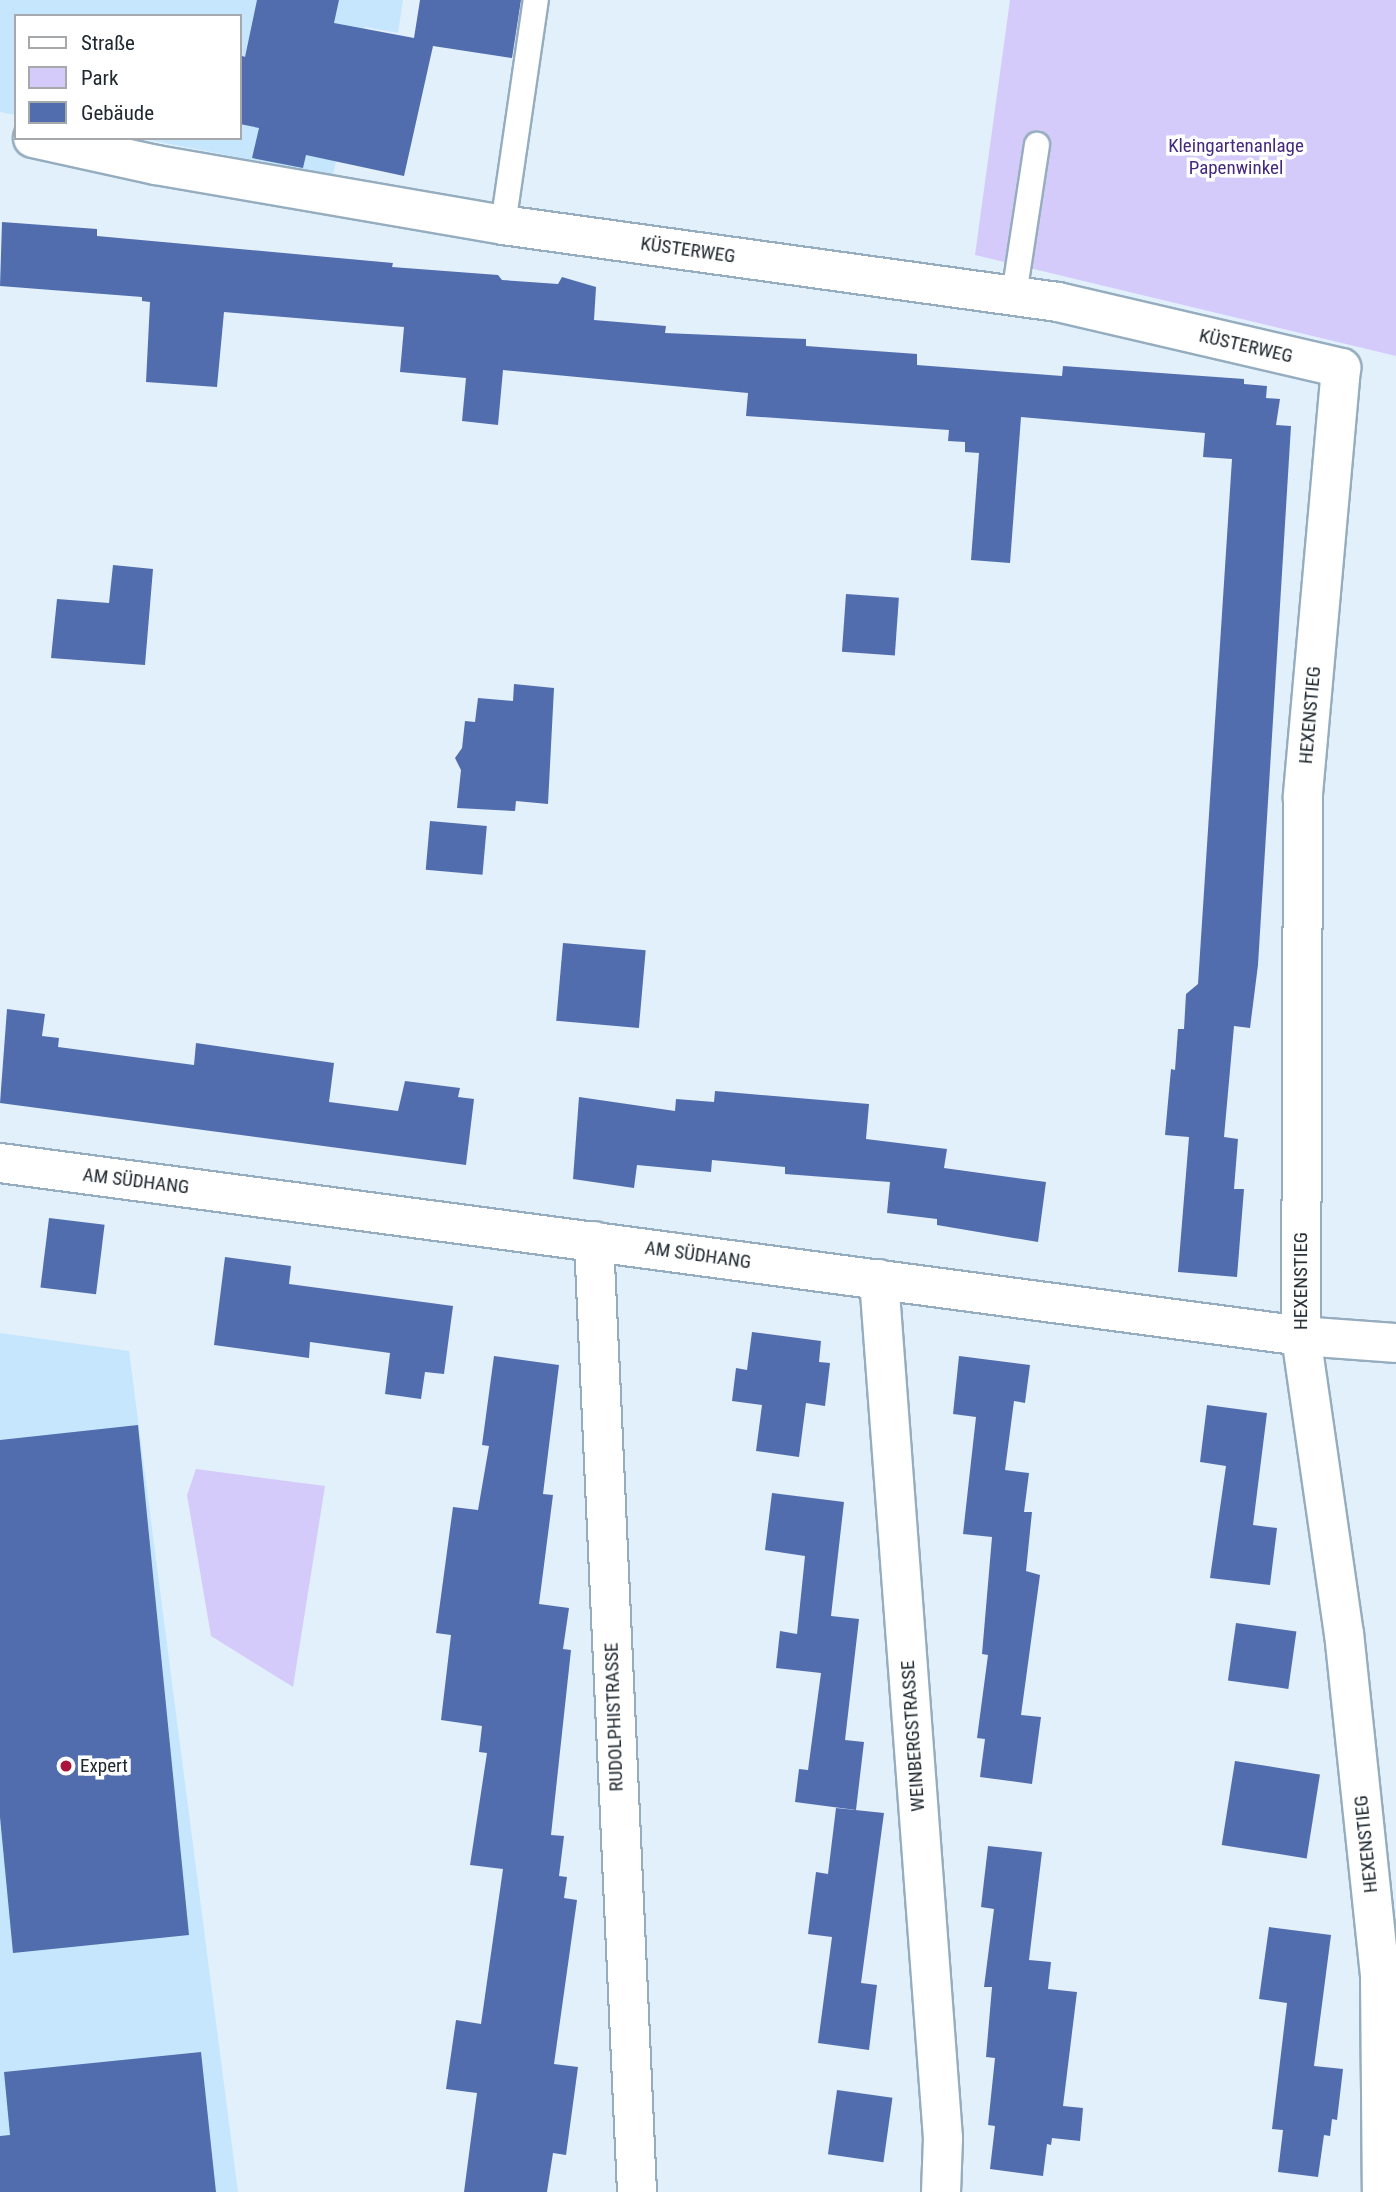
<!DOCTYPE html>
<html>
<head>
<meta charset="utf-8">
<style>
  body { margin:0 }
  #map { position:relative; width:1396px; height:2192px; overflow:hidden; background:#e1f0fb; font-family:"Roboto Condensed",sans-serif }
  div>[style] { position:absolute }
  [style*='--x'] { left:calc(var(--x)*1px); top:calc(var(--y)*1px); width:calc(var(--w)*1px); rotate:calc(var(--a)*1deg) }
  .built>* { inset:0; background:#c5e6fd }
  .green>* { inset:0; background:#d4cbfb }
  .building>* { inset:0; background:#526dad; transform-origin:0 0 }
  .roads { filter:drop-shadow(2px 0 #95adbe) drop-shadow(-2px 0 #95adbe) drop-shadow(0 2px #95adbe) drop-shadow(0 -2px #95adbe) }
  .lane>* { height:24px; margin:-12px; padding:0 12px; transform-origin:12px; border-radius:12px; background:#fff }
  .street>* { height:38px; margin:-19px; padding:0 19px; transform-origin:19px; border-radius:19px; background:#fff }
  .dots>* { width:19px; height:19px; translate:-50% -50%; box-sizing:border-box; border:4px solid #fff; border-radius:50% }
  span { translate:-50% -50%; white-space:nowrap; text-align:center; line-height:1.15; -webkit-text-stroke:7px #fff; paint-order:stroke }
  .park-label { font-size:19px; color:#44297e }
  .street-label { font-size:19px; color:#202930 }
  .poi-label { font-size:19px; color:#202930 }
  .left { translate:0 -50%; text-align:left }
  .legend { position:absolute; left:14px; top:14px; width:228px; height:126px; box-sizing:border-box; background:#fff; border:2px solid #a6a9ac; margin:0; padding:9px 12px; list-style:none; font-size:21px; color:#202930 }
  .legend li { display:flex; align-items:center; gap:14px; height:35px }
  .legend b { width:35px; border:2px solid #a6a9ac }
</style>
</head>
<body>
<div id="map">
  <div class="built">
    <i style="clip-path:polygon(0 0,403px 0,398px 33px,365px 27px,333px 175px,138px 138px,240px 138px,240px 16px,16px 16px,16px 115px,0 112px)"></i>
    <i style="clip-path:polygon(0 1333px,129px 1351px,238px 2192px,0 2192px)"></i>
  </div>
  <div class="green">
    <i style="clip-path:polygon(1010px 0,1396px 0,1396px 356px,975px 255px)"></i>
    <i style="clip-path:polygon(196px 1469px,325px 1486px,293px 1687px,211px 1636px,187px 1495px)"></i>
  </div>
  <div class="building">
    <i style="clip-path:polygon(257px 0,339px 0,334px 23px,414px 38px,420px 0,521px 0,512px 58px,433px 46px,404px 176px,306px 155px,303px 168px,252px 158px,259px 128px,240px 124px,240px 55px,245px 57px)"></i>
    <i style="clip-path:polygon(2px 222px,97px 229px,97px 236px,393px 263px,392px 267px,498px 275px,502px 280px,558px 284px,562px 277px,596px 287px,594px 320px,666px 326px,665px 333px,806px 339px,806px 346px,917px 354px,917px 365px,1062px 376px,1063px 366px,1244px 379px,1244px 384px,1267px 386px,1266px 398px,1280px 399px,1276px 425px,1291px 426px,1258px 965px,1250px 1028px,1234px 1026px,1224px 1137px,1238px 1139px,1234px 1189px,1244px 1189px,1237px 1277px,1178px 1272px,1189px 1137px,1165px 1135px,1171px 1069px,1175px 1070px,1178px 1029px,1184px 1029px,1186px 994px,1198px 984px,1232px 459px,1203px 457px,1205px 433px,1021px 417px,1010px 563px,971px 560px,979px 453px,965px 452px,965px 442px,948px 441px,949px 430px,746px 416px,748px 393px,503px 370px,498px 425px,462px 421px,466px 378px,400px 372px,404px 327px,224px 312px,217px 387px,146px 382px,150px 302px,142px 301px,142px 297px,0 286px)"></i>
    <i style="clip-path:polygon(113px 565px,153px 569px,145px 665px,51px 658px,57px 599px,109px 603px)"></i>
    <i style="left:846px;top:594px;width:53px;height:58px;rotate:4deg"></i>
    <i style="clip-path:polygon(514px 684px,554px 688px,548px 804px,516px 801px,515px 811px,457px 808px,461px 770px,455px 758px,462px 748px,465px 721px,475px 722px,478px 698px,513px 701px)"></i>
    <i style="left:430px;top:821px;width:57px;height:49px;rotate:5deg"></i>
    <i style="left:563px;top:943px;width:83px;height:78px;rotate:5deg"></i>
    <i style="clip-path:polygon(7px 1009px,45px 1014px,42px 1036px,59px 1038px,58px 1047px,194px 1065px,196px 1043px,334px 1063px,329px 1102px,398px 1111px,405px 1081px,460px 1088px,458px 1097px,474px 1099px,466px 1165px,0 1103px)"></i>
    <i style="clip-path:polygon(715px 1091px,869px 1104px,866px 1139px,947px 1149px,944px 1168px,1046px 1182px,1038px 1242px,937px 1225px,937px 1219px,887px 1213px,890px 1182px,785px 1174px,785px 1167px,712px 1160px,711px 1172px,637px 1165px,634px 1188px,573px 1179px,579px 1097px,675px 1111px,676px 1099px,714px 1102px)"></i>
    <i style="left:49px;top:1218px;width:56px;height:70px;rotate:7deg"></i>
    <i style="clip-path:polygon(225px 1257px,291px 1266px,289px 1284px,453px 1306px,444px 1374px,425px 1372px,421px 1399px,385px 1394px,390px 1353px,310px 1342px,309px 1358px,214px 1345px)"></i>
    <i style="clip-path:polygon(752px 1332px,821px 1341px,819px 1362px,830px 1363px,825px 1406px,806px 1403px,799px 1457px,756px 1451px,762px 1405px,732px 1401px,736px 1368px,747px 1370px)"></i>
    <i style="clip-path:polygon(494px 1356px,559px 1365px,543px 1494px,553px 1495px,539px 1604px,569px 1608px,563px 1649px,571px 1650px,551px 1835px,564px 1836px,559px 1876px,567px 1877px,564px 1898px,577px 1900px,554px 2064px,578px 2067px,566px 2155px,553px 2153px,547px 2192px,464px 2192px,477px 2093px,446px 2089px,456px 2020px,481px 2024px,503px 1869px,470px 1865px,487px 1753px,479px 1752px,482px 1726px,441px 1720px,451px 1635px,436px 1633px,453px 1507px,478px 1510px,489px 1446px,482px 1445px)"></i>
    <i style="clip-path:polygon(959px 1356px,1030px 1365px,1025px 1403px,1014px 1401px,1005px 1470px,1029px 1473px,1024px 1512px,1032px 1512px,1026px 1571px,1040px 1575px,1021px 1715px,1041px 1717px,1032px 1784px,980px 1777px,985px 1739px,977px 1738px,988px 1655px,982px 1654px,992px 1537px,963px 1534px,976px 1417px,953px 1414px)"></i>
    <i style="clip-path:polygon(1207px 1405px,1267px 1413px,1253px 1525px,1277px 1528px,1270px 1585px,1210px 1578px,1226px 1466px,1200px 1462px)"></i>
    <i style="clip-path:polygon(138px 1425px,189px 1935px,13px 1953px,0 1817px,0 1440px)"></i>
    <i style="clip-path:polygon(772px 1493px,844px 1502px,831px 1616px,859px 1619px,845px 1740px,864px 1742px,856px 1810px,795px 1802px,799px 1769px,808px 1770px,821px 1673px,776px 1668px,780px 1631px,797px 1634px,805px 1556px,765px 1550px)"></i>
    <i style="left:1236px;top:1623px;width:61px;height:58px;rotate:8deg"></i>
    <i style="left:1235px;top:1761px;width:86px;height:85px;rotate:9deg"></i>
    <i style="clip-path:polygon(836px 1808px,884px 1813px,861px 1983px,877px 1985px,869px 2050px,818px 2043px,832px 1937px,808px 1934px,816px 1872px,828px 1874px)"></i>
    <i style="clip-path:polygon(988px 1846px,1042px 1852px,1029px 1960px,1051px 1962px,1048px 1989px,1077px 1992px,1063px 2106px,1083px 2108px,1080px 2141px,1052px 2138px,1051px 2145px,1047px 2144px,1043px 2176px,990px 2169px,995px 2126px,988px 2125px,995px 2058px,986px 2057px,992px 1987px,984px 1987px,994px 1909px,981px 1907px)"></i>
    <i style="clip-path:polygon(1269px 1927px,1331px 1935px,1314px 2066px,1343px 2069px,1337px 2120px,1332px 2119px,1330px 2136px,1324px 2135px,1318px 2177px,1278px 2172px,1283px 2130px,1272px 2129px,1287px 2003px,1259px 1999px)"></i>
    <i style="clip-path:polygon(201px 2052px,216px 2192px,0 2192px,0 2136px,10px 2135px,4px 2072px)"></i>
    <i style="left:837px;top:2090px;width:56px;height:65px;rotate:8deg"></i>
  </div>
  <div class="roads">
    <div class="lane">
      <i style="--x:503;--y:225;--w:227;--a:-81.7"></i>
      <i style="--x:1014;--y:295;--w:152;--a:-81.3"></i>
    </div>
    <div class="street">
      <i style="--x:33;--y:138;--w:126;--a:12.4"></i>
      <i style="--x:156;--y:165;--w:352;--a:9.8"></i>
      <i style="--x:503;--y:225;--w:560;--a:7.9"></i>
      <i style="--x:1058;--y:302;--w:291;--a:13.1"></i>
      <i style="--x:1341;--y:368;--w:431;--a:95.1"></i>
      <i style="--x:1303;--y:797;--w:539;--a:90.21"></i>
      <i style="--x:1301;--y:1336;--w:300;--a:81.8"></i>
      <i style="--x:1344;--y:1633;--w:346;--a:84"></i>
      <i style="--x:1380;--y:1977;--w:215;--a:89.5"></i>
      <i style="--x:0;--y:1163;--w:1312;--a:7.57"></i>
      <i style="--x:1301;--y:1336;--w:95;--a:4.2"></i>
      <i style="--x:594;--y:1241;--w:952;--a:87.41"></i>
      <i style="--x:879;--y:1279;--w:861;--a:85.74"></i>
      <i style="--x:943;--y:2138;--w:54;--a:92.1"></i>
    </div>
  </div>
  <div class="dots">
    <i style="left:66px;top:1766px;background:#aa143b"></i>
  </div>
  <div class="park-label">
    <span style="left:1236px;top:157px">Kleingartenanlage<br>Papenwinkel</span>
  </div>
  <div class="street-label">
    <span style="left:688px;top:250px;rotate:8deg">KÜSTERWEG</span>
    <span style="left:1246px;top:346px;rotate:13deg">KÜSTERWEG</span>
    <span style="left:1310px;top:715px;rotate:-85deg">HEXENSTIEG</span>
    <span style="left:136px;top:1181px;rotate:7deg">AM SÜDHANG</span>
    <span style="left:698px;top:1255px;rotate:8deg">AM SÜDHANG</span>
    <span style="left:1301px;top:1281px;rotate:-90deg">HEXENSTIEG</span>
    <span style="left:614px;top:1717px;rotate:-92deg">RUDOLPHISTRASSE</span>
    <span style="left:913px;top:1736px;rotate:-94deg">WEINBERGSTRASSE</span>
    <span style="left:1366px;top:1844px;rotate:-96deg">HEXENSTIEG</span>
  </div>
  <div class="poi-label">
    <span class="left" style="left:80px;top:1766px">Expert</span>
  </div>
  <ul class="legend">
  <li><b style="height:9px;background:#fff"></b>Straße</li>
  <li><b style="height:19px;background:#d4cbfb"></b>Park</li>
  <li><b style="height:19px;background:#526dad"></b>Gebäude</li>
  </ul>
</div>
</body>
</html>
